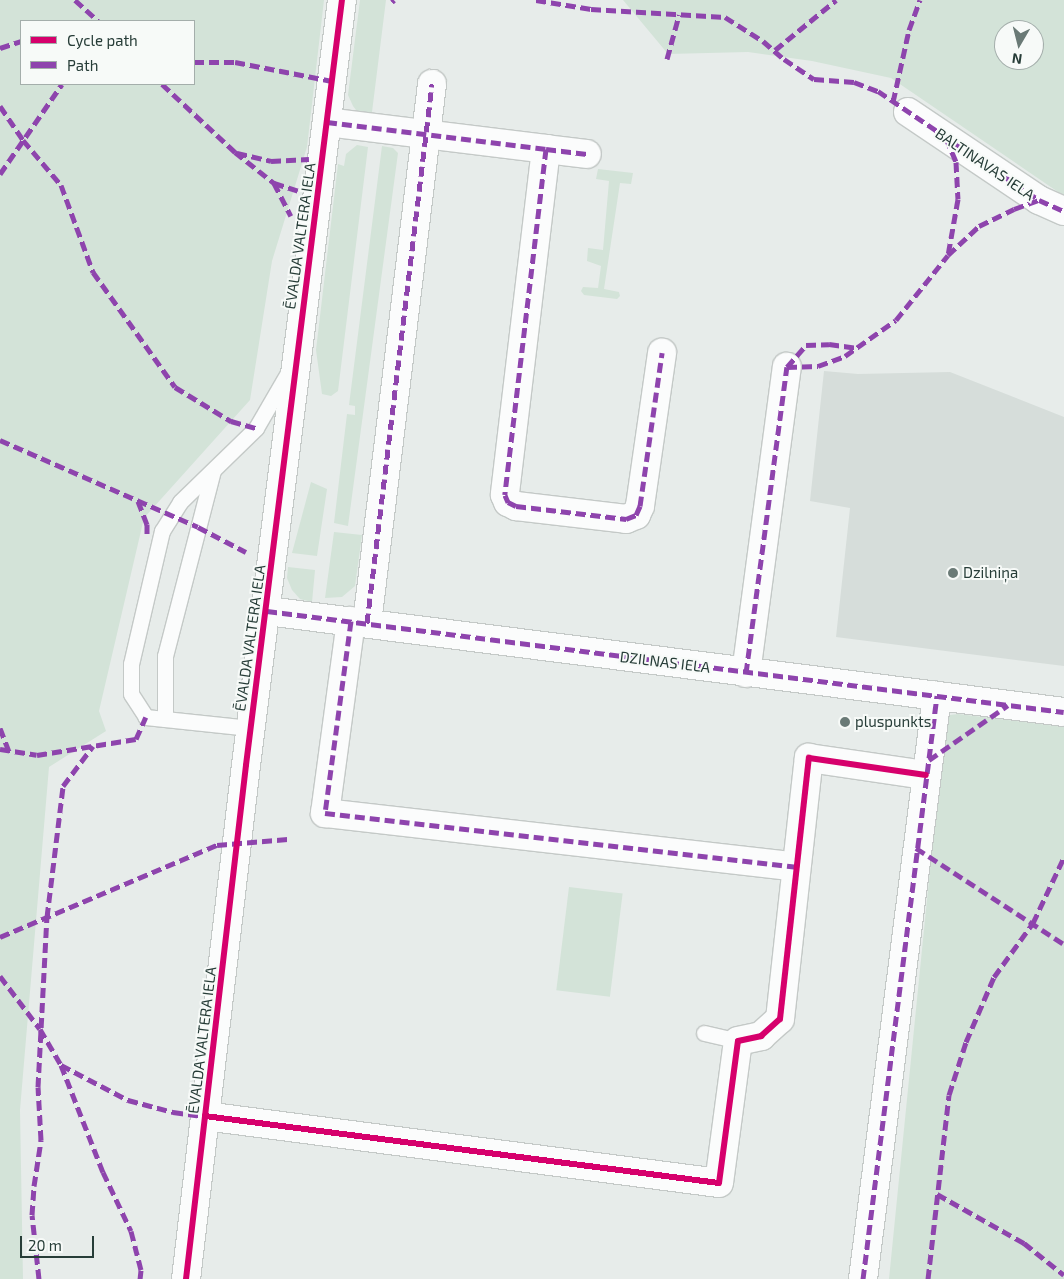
<!DOCTYPE html>
<html>
<head>
<meta charset="utf-8">
<style>
  body { margin:0 }
  #map { position:relative; width:1064px; height:1279px; overflow:hidden; background:#e7ecea; font-family:"Exo 2",sans-serif }
  div>[style] { position:absolute }
  [style*='--x'] { left:calc(var(--x)*1px); top:calc(var(--y)*1px); width:calc(var(--w)*1px); rotate:calc(var(--a)*1deg) }
  .built>* { inset:0; background:#d6ddda }
  .green>* { inset:0; background:#d3e3d8; transform-origin:0 0 }
  .roads { filter:drop-shadow(1px 0 #c4c9c7) drop-shadow(-1px 0 #c4c9c7) drop-shadow(0 1px #c4c9c7) drop-shadow(0 -1px #c4c9c7) }
  .lane>* { height:15px; margin:-7.5px; padding:0 7.5px; transform-origin:7.5px; border-radius:7.5px; background:#fbfcfc }
  .street>* { height:28px; margin:-14px; padding:0 14px; transform-origin:14px; border-radius:14px; background:#fbfcfc }
  .quiet>* { height:5px; margin-top:-2.5px; transform-origin:0; background:repeating-linear-gradient(90deg,#8e44ad 0 10px,transparent 0 15px) }
  .cycleway>* { height:6px; margin:-3px; padding:0 3px; transform-origin:3px; border-radius:3px; background:#d6006c }
  .dots>* { width:14px; height:14px; translate:-50% -50%; box-sizing:border-box; border:2px solid #f7faf8; border-radius:50% }
  span { translate:-50% -50%; white-space:nowrap; text-align:center; line-height:1.15; -webkit-text-stroke:4px #f7faf8; paint-order:stroke }
  .street-label { font-size:15px; color:#273d38 }
  .poi-label { font-size:15px; color:#273d38 }
  .left { translate:0 -50%; text-align:left }
  .legend { position:absolute; left:20px; top:20px; width:175px; height:65px; box-sizing:border-box; background:#f7faf8; border:1px solid #a4aeab; margin:0; padding:6px 9px; list-style:none; font-size:15px; color:#273d38 }
  .legend li { display:flex; align-items:center; gap:10px; height:25px }
  .legend b { width:25px; border:1px solid #a4aeab }
  .north { position:absolute; left:994px; top:20px; width:50px; height:50px; box-sizing:border-box; background:#f7faf8; border:1px solid #a4aeab; border-radius:50%; rotate:188deg; font-size:14px; font-weight:700; line-height:20px; text-align:center; color:#273d38 }
  .north::after { content:''; display:block; margin:auto; width:18px; height:22px; background:#6a7a76; clip-path:polygon(50% 0,100% 100%,50% 72%,0 100%) }
  .scale { position:absolute; left:20px; top:1236px; width:74px; height:22px; box-sizing:border-box; border:2px solid #273d38; border-top:0; padding-left:6px; font-size:15px; line-height:18px; white-space:nowrap; color:#273d38; -webkit-text-stroke:4px #f7faf8; paint-order:stroke }
</style>
</head>
<body>
<div id="map">
  <div class="built">
    <i style="clip-path:polygon(824px 371px,858px 374px,950px 372px,1064px 417px,1064px 666px,836px 637px,850px 508px,810px 501px)"></i>
  </div>
  <div class="green">
    <i style="clip-path:polygon(evenodd,0 0,324px 0,307px 147px,272px 261px,250px 400px,144px 518px,99px 711px,106px 731px,49px 767px,20px 1110px,23px 1279px,0 1279px,0 0,21px 21px,194px 21px,194px 84px,21px 84px,21px 21px)"></i>
    <i style="clip-path:polygon(360px 0,386px 0,371px 120px,359px 114px,353px 106px,348px 95px)"></i>
    <i style="clip-path:polygon(evenodd,623px 0,1064px 0,1064px 196px,891px 78px,812px 61px,748px 52px,668px 54px,623px 0,1004px 30px,1034px 30px,1034px 60px,1004px 60px,1004px 30px)"></i>
    <i style="clip-path:polygon(357px 145px,368px 147px,338px 391px,331px 396px,322px 394px,316px 350px,338px 164px,344px 166px,346px 154px)"></i>
    <i style="clip-path:polygon(382px 146px,393px 148px,398px 153px,348px 526px,334px 523px,347px 414px,355px 415px,355px 406px,349px 405px)"></i>
    <i style="clip-path:polygon(598px 169px,633px 173px,631px 184px,620px 183px,604px 289px,619px 292px,620px 296px,617px 299px,584px 295px,581px 291px,583px 287px,598px 288px,601px 266px,587px 261px,588px 248px,603px 250px,609px 181px,596px 179px)"></i>
    <i style="clip-path:polygon(311px 482px,327px 489px,317px 556px,292px 553px)"></i>
    <i style="clip-path:polygon(334px 532px,362px 535px,355px 586px,342px 597px,325px 598px)"></i>
    <i style="clip-path:polygon(288px 567px,315px 570px,312px 602px,300px 599px,292px 590px,287px 578px)"></i>
    <i style="clip-path:polygon(958px 714px,1064px 727px,1064px 1279px,889px 1279px,945px 720px,950px 715px)"></i>
    <i style="left:569px;top:887px;width:54px;height:104px;rotate:7deg"></i>
  </div>
  <div class="roads">
    <div class="lane">
      <i style="--x:165;--y:719;--w:63;--a:-90"></i>
      <i style="--x:165;--y:656;--w:191;--a:-75.5"></i>
      <i style="--x:250;--y:728;--w:105;--a:-174"></i>
      <i style="--x:146;--y:717;--w:27;--a:-123"></i>
      <i style="--x:131;--y:694;--w:30;--a:-90"></i>
      <i style="--x:131;--y:664;--w:137;--a:-76.9"></i>
      <i style="--x:162;--y:531;--w:34;--a:-58"></i>
      <i style="--x:180;--y:502;--w:106;--a:-44.2"></i>
      <i style="--x:256;--y:428;--w:66;--a:-59.9"></i>
      <i style="--x:704;--y:1033;--w:35;--a:13"></i>
    </div>
    <div class="street">
      <i style="--x:908;--y:112;--w:158;--a:33.9"></i>
      <i style="--x:1039;--y:200;--w:27;--a:24"></i>
      <i style="--x:327;--y:122;--w:221;--a:7"></i>
      <i style="--x:546;--y:149;--w:348;--a:96.8"></i>
      <i style="--x:505;--y:495;--w:8;--a:67"></i>
      <i style="--x:508;--y:502;--w:9;--a:27"></i>
      <i style="--x:516;--y:506;--w:111;--a:6.7"></i>
      <i style="--x:626;--y:519;--w:11;--a:-22"></i>
      <i style="--x:636;--y:515;--w:10;--a:-66"></i>
      <i style="--x:640;--y:506;--w:155;--a:-81.8"></i>
      <i style="--x:546;--y:149;--w:41;--a:7"></i>
      <i style="--x:267;--y:611;--w:803;--a:7.22"></i>
      <i style="--x:351;--y:621;--w:194;--a:97.7"></i>
      <i style="--x:325;--y:813;--w:474;--a:6.5"></i>
      <i style="--x:367;--y:623;--w:543;--a:-83.12"></i>
      <i style="--x:746;--y:673;--w:309;--a:-82.4"></i>
      <i style="--x:205;--y:1116;--w:518;--a:7.43"></i>
      <i style="--x:719;--y:1183;--w:143;--a:-82.4"></i>
      <i style="--x:738;--y:1041;--w:24;--a:-12"></i>
      <i style="--x:761;--y:1036;--w:25;--a:-42"></i>
      <i style="--x:780;--y:1019;--w:263;--a:-83.7"></i>
      <i style="--x:809;--y:758;--w:118;--a:8.3"></i>
      <i style="--x:186;--y:1279;--w:517;--a:-83.34"></i>
      <i style="--x:246;--y:765;--w:771;--a:-82.85"></i>
      <i style="--x:863;--y:1279;--w:588;--a:-82.77"></i>
    </div>
  </div>
  <div class="quiet">
    <i style="--x:75;--y:0;--w:31;--a:42"></i>
    <i style="--x:536;--y:0;--w:56;--a:9.3"></i>
    <i style="--x:591;--y:9;--w:134;--a:3.4"></i>
    <i style="--x:725;--y:17;--w:45;--a:32.3"></i>
    <i style="--x:763;--y:41;--w:28;--a:41"></i>
    <i style="--x:784;--y:59;--w:36;--a:34"></i>
    <i style="--x:814;--y:79;--w:40;--a:4.3"></i>
    <i style="--x:854;--y:82;--w:26;--a:21"></i>
    <i style="--x:878;--y:91;--w:194;--a:34.1"></i>
    <i style="--x:1039;--y:200;--w:27;--a:24"></i>
    <i style="--x:392;--y:2;--w:3;--a:-45"></i>
    <i style="--x:0;--y:48;--w:22;--a:-18"></i>
    <i style="--x:775;--y:50;--w:79;--a:-39.3"></i>
    <i style="--x:667;--y:59;--w:46;--a:-74.7"></i>
    <i style="--x:194;--y:62;--w:41;--a:0"></i>
    <i style="--x:235;--y:62;--w:99;--a:11.1"></i>
    <i style="--x:162;--y:84;--w:100;--a:43"></i>
    <i style="--x:235;--y:152;--w:50;--a:38.5"></i>
    <i style="--x:274;--y:183;--w:25;--a:18"></i>
    <i style="--x:893;--y:102;--w:74;--a:-77.5"></i>
    <i style="--x:909;--y:30;--w:32;--a:-70"></i>
    <i style="--x:0;--y:106;--w:41;--a:55.9"></i>
    <i style="--x:23;--y:140;--w:59;--a:49.8"></i>
    <i style="--x:61;--y:185;--w:93;--a:69.8"></i>
    <i style="--x:93;--y:272;--w:141;--a:54.5"></i>
    <i style="--x:175;--y:387;--w:66;--a:31.3"></i>
    <i style="--x:231;--y:421;--w:26;--a:16"></i>
    <i style="--x:327;--y:122;--w:221;--a:7"></i>
    <i style="--x:546;--y:149;--w:348;--a:96.8"></i>
    <i style="--x:505;--y:495;--w:8;--a:67"></i>
    <i style="--x:508;--y:502;--w:9;--a:27"></i>
    <i style="--x:516;--y:506;--w:111;--a:6.7"></i>
    <i style="--x:626;--y:519;--w:11;--a:-22"></i>
    <i style="--x:636;--y:515;--w:10;--a:-66"></i>
    <i style="--x:640;--y:506;--w:155;--a:-81.8"></i>
    <i style="--x:946;--y:138;--w:26;--a:67"></i>
    <i style="--x:956;--y:162;--w:37;--a:87"></i>
    <i style="--x:958;--y:199;--w:57;--a:100.1"></i>
    <i style="--x:546;--y:149;--w:41;--a:7"></i>
    <i style="--x:237;--y:153;--w:35;--a:13"></i>
    <i style="--x:271;--y:161;--w:38;--a:-3"></i>
    <i style="--x:0;--y:174;--w:109;--a:-55.4"></i>
    <i style="--x:274;--y:183;--w:37;--a:63"></i>
    <i style="--x:787;--y:367;--w:31;--a:-2"></i>
    <i style="--x:818;--y:366;--w:29;--a:-20"></i>
    <i style="--x:845;--y:356;--w:62;--a:-35.2"></i>
    <i style="--x:896;--y:320;--w:83;--a:-51.3"></i>
    <i style="--x:948;--y:255;--w:42;--a:-43.1"></i>
    <i style="--x:979;--y:226;--w:39;--a:-26"></i>
    <i style="--x:1014;--y:209;--w:27;--a:-20"></i>
    <i style="--x:0;--y:440;--w:216;--a:23.7"></i>
    <i style="--x:198;--y:527;--w:54;--a:27.5"></i>
    <i style="--x:138;--y:501;--w:25;--a:69"></i>
    <i style="--x:147;--y:524;--w:14;--a:90"></i>
    <i style="--x:267;--y:611;--w:803;--a:7.22"></i>
    <i style="--x:351;--y:621;--w:194;--a:97.7"></i>
    <i style="--x:325;--y:813;--w:474;--a:6.5"></i>
    <i style="--x:367;--y:623;--w:543;--a:-83.12"></i>
    <i style="--x:746;--y:673;--w:309;--a:-82.4"></i>
    <i style="--x:787;--y:367;--w:29;--a:-49"></i>
    <i style="--x:806;--y:345;--w:23;--a:-2"></i>
    <i style="--x:829;--y:344;--w:27;--a:8"></i>
    <i style="--x:0;--y:728;--w:25;--a:69"></i>
    <i style="--x:0;--y:749;--w:37;--a:9"></i>
    <i style="--x:37;--y:755;--w:100;--a:-9.2"></i>
    <i style="--x:136;--y:739;--w:24;--a:-66"></i>
    <i style="--x:929;--y:760;--w:96;--a:-34.8"></i>
    <i style="--x:916;--y:848;--w:176;--a:33"></i>
    <i style="--x:0;--y:937;--w:236;--a:-23"></i>
    <i style="--x:217;--y:845;--w:71;--a:-4.8"></i>
    <i style="--x:0;--y:976;--w:66;--a:53"></i>
    <i style="--x:40;--y:1029;--w:42;--a:59.7"></i>
    <i style="--x:61;--y:1065;--w:76;--a:27.6"></i>
    <i style="--x:128;--y:1100;--w:47;--a:14.9"></i>
    <i style="--x:173;--y:1112;--w:35;--a:8"></i>
    <i style="--x:61;--y:1065;--w:115;--a:68.6"></i>
    <i style="--x:103;--y:1172;--w:65;--a:64.6"></i>
    <i style="--x:131;--y:1231;--w:40;--a:75.6"></i>
    <i style="--x:141;--y:1270;--w:9;--a:96"></i>
    <i style="--x:937;--y:1194;--w:100;--a:29.4"></i>
    <i style="--x:1024;--y:1243;--w:51;--a:38.7"></i>
    <i style="--x:39;--y:1279;--w:64;--a:-96.2"></i>
    <i style="--x:32;--y:1215;--w:29;--a:-86"></i>
    <i style="--x:34;--y:1186;--w:47;--a:-81.3"></i>
    <i style="--x:41;--y:1140;--w:53;--a:-93.2"></i>
    <i style="--x:38;--y:1087;--w:170;--a:-87"></i>
    <i style="--x:47;--y:917;--w:132;--a:-83"></i>
    <i style="--x:63;--y:786;--w:50;--a:-53.1"></i>
    <i style="--x:863;--y:1279;--w:588;--a:-82.77"></i>
    <i style="--x:928;--y:1279;--w:185;--a:-83.5"></i>
    <i style="--x:949;--y:1095;--w:56;--a:-72.2"></i>
    <i style="--x:966;--y:1042;--w:71;--a:-66.7"></i>
    <i style="--x:994;--y:977;--w:67;--a:-54.2"></i>
    <i style="--x:1033;--y:923;--w:73;--a:-64.8"></i>
  </div>
  <div class="cycleway">
    <i style="--x:205;--y:1116;--w:518;--a:7.43"></i>
    <i style="--x:719;--y:1183;--w:143;--a:-82.4"></i>
    <i style="--x:738;--y:1041;--w:24;--a:-12"></i>
    <i style="--x:761;--y:1036;--w:25;--a:-42"></i>
    <i style="--x:780;--y:1019;--w:263;--a:-83.7"></i>
    <i style="--x:809;--y:758;--w:118;--a:8.3"></i>
    <i style="--x:186;--y:1279;--w:517;--a:-83.34"></i>
    <i style="--x:246;--y:765;--w:771;--a:-82.85"></i>
  </div>
  <div class="dots">
    <i style="left:953px;top:573px;background:#6a7a76"></i>
    <i style="left:845px;top:722px;background:#6a7a76"></i>
  </div>
  <div class="street-label">
    <span style="left:985px;top:164px;rotate:34deg">BALTINAVAS IELA</span>
    <span style="left:300px;top:236px;rotate:-82deg">ĒVALDA VALTERA IELA</span>
    <span style="left:250px;top:638px;rotate:-82deg">ĒVALDA VALTERA IELA</span>
    <span style="left:665px;top:662px;rotate:7deg">DZILNAS IELA</span>
    <span style="left:202px;top:1040px;rotate:-83deg">ĒVALDA VALTERA IELA</span>
  </div>
  <div class="poi-label">
    <span class="left" style="left:963px;top:573px">Dzilniņa</span>
    <span class="left" style="left:855px;top:722px">pluspunkts</span>
  </div>
  <ul class="legend">
  <li><b style="height:6px;background:#d6006c"></b>Cycle path</li>
  <li><b style="height:6px;background:#8e44ad"></b>Path</li>
  </ul>
  <div class="north">N</div>
  <div class="scale">20 m</div>
</div>
</body>
</html>
